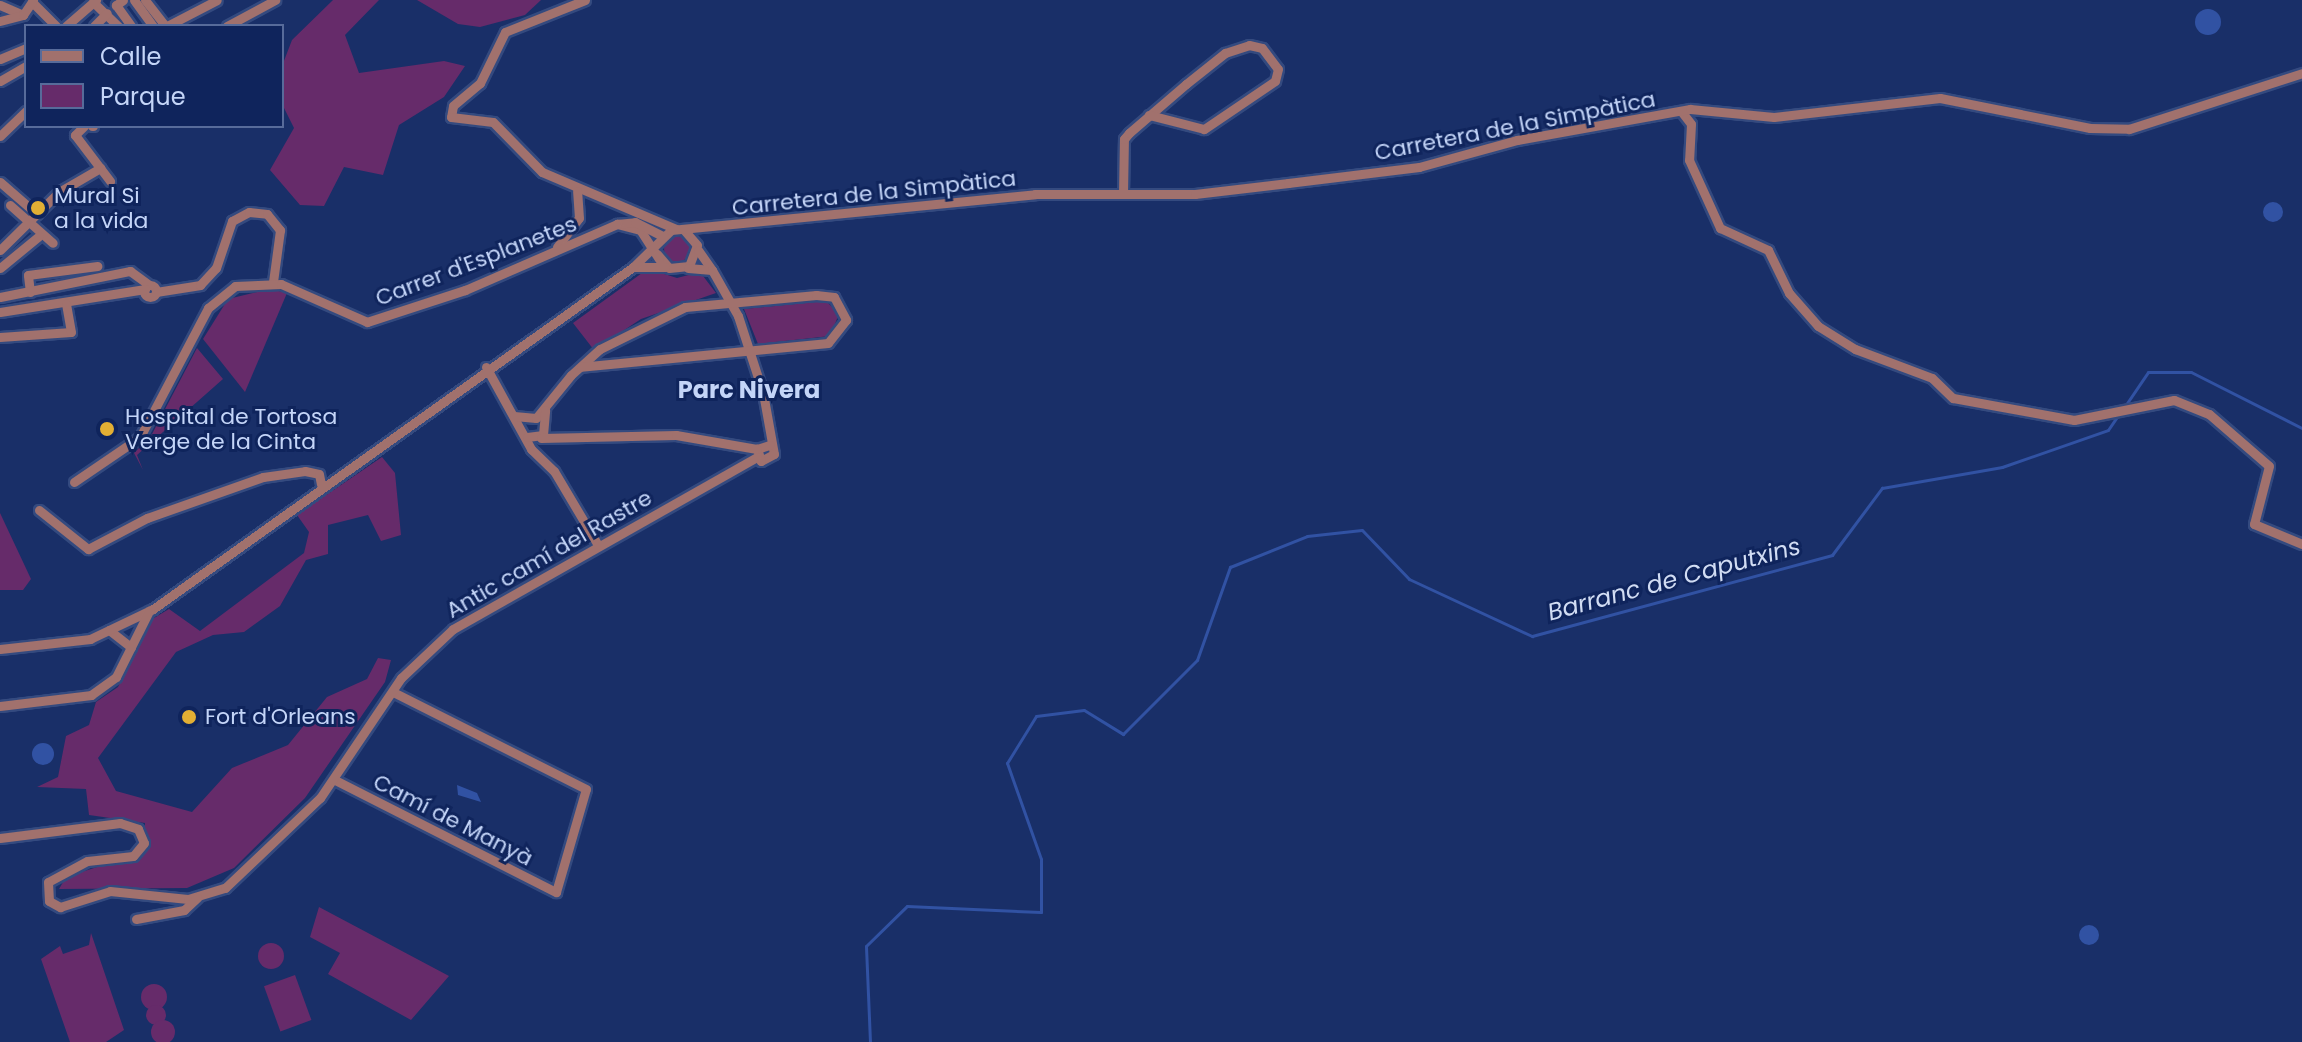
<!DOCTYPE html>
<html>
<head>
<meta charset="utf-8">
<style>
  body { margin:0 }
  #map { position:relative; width:2302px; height:1042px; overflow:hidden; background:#192f68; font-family:Poppins,sans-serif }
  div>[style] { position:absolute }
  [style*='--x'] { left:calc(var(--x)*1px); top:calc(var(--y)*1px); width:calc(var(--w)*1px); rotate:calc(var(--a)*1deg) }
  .green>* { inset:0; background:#662b6a; transform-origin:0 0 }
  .round { border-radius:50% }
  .water>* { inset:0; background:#3152a3 }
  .stream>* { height:3px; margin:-1.5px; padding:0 1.5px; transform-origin:1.5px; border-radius:1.5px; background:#3152a3 }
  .roads { filter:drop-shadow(2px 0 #344a7f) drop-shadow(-2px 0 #344a7f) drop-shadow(0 2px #344a7f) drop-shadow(0 -2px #344a7f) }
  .minor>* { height:9px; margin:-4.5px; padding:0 4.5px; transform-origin:4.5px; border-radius:4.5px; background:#a1716d }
  .minor>.ring { margin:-4.5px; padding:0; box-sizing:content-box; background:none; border:9px solid #a1716d; border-radius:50% }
  .dots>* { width:22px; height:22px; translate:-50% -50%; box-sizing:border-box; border:4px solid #0f245c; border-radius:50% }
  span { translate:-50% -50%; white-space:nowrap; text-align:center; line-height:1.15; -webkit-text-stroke:6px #0f245c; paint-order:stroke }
  .street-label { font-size:22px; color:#c4d5f8 }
  .poi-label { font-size:22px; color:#c4d5f8 }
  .left { translate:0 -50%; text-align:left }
  .neighbourhood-label { font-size:24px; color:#c4d5f8; font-weight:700 }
  .water-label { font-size:24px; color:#d1dcf3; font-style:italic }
  .legend { position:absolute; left:24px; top:24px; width:260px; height:104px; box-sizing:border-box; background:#0f245c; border:2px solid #576b9a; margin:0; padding:10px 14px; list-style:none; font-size:24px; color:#c4d5f8 }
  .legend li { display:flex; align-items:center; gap:16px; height:40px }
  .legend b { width:40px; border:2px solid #576b9a }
</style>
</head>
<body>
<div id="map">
  <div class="green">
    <i style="clip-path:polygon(333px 0,379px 0,345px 35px,359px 73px,444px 61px,465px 66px,444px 97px,399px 125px,383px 175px,344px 167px,324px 206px,300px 205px,270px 170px,294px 128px,282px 104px,282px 66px,292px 40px)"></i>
    <i style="clip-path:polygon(417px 0,541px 0,525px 15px,480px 27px,458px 24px)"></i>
    <i class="round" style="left:664px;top:236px;width:26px;height:26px"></i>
    <i style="clip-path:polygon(655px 271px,677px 278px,700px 272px,716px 293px,641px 319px,594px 350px,573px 323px,642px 273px)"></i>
    <i style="clip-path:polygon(270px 289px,287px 293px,245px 392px,203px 339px,228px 299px)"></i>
    <i style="clip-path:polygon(826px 301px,839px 314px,830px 336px,758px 344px,744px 309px)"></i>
    <i style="clip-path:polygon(197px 348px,223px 379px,137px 455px,143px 470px,134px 453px,151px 436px)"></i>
    <i style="clip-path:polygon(382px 457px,395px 473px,401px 535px,381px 541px,368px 515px,328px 525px,328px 554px,306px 560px,280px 606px,244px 632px,213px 635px,176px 652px,98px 758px,116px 791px,192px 812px,232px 768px,288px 745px,327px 697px,367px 679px,378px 658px,391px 660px,385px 682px,305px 798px,234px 868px,187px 888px,59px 889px,66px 877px,144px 852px,145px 823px,89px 815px,86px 789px,37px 787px,58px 777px,66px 736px,89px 725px,96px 702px,118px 687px,149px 621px,169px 609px,200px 631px,304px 553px,309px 532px,297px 515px)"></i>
    <i style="clip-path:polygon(0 513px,31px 579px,23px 590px,0 590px)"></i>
    <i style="clip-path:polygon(319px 907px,449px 976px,411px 1020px,328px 974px,340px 953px,310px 937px)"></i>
    <i style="clip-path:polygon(91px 933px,124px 1030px,106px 1042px,70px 1042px,41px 959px,60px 946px,63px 954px,89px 945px)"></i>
    <i class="round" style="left:258px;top:943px;width:26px;height:26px"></i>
    <i style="left:295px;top:975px;width:48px;height:33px;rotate:70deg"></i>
    <i class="round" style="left:141px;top:984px;width:26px;height:26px"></i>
    <i class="round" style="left:146px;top:1005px;width:20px;height:20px"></i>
    <i class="round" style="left:151px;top:1020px;width:24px;height:24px"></i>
  </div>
  <div class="water">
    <i class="round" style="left:2195px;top:9px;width:26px;height:26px"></i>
    <i class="round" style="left:2263px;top:202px;width:20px;height:20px"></i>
    <i class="round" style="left:32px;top:743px;width:22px;height:22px"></i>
    <i style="clip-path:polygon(457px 785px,477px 793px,481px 802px,458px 795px)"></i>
    <i class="round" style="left:2079px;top:925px;width:20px;height:20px"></i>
  </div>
  <div class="stream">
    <i style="--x:2125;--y:406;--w:41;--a:-55.9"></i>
    <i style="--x:2148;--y:372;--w:43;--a:0"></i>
    <i style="--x:2191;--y:372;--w:124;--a:26.8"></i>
    <i style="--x:870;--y:1042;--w:96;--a:-92.4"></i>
    <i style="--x:866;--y:946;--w:57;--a:-44.3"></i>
    <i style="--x:907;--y:906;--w:134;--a:2.6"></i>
    <i style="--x:1041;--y:912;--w:53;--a:-90"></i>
    <i style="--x:1041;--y:859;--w:102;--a:-109.5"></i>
    <i style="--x:1007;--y:763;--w:55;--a:-58.3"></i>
    <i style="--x:1036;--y:716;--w:48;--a:-7.1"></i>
    <i style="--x:1084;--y:710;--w:46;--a:31.6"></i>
    <i style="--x:1123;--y:734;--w:105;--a:-45"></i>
    <i style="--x:1197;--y:660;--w:99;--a:-70.5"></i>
    <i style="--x:1230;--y:567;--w:83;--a:-21.9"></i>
    <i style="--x:1307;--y:536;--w:55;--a:-6.2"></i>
    <i style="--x:1362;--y:530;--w:68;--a:46.2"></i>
    <i style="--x:1409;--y:579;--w:136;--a:24.9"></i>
    <i style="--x:1532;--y:636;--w:311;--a:-15.1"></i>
    <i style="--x:1832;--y:555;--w:84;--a:-53.3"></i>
    <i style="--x:1882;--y:488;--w:122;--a:-9.9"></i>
    <i style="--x:2002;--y:467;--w:112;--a:-19.2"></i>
    <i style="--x:2108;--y:430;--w:18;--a:-56"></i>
  </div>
  <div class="roads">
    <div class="minor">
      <i style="--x:123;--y:0;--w:9;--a:144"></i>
      <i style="--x:116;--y:5;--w:26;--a:54"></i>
      <i style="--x:134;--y:0;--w:32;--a:54"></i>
      <i style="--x:145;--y:0;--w:33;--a:52"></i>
      <i style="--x:585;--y:0;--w:86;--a:158.2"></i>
      <i style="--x:505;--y:32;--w:57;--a:116.1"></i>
      <i style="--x:480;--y:83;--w:35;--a:140"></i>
      <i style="--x:453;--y:106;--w:11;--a:100"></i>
      <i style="--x:451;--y:117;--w:42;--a:6.8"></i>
      <i style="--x:493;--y:122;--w:70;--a:45.6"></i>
      <i style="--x:542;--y:172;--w:146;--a:23"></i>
      <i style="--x:32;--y:2;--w:34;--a:45"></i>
      <i style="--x:93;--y:2;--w:35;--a:44"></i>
      <i style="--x:0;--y:5;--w:25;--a:23"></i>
      <i style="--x:0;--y:21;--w:24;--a:-15"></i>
      <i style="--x:23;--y:15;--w:18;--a:-56"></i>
      <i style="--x:66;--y:26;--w:40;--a:-41"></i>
      <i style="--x:94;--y:26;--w:18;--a:-45"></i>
      <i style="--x:167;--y:26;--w:56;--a:-27.5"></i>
      <i style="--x:227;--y:26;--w:55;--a:-28.4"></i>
      <i style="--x:0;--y:59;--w:28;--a:-23"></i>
      <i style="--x:0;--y:81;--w:30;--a:-30"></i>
      <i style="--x:1681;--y:111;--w:16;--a:52"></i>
      <i style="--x:1691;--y:124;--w:36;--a:93"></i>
      <i style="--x:1689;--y:160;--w:75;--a:65.5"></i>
      <i style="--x:1720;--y:228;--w:53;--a:24.6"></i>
      <i style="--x:1768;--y:250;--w:48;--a:64"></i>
      <i style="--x:1789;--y:293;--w:44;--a:48.7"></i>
      <i style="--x:1818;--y:326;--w:44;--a:31.9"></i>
      <i style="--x:1855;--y:349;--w:82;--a:20.6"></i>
      <i style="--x:1932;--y:378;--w:29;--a:44"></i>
      <i style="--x:1953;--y:398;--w:123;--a:10.3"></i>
      <i style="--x:2074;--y:420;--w:102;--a:-11.3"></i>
      <i style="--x:2174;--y:400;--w:38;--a:22"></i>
      <i style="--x:2209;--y:414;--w:79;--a:40.9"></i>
      <i style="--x:2269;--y:466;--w:60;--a:104.5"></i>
      <i style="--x:2254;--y:524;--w:52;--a:22.6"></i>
      <i style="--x:84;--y:126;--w:13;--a:135"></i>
      <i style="--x:75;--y:135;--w:58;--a:52.7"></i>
      <i style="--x:92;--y:126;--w:1;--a:0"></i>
      <i style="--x:0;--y:136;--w:36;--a:-44"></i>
      <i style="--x:0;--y:182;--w:49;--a:40.9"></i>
      <i style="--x:1123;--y:194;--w:55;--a:-89"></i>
      <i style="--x:1124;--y:139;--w:8;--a:-50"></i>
      <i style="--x:1129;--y:133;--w:75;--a:-40.7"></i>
      <i style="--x:1186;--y:84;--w:50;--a:-38.5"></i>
      <i style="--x:1225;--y:53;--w:25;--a:-18"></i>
      <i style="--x:1249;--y:45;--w:13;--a:13"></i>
      <i style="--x:1262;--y:48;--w:26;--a:53"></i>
      <i style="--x:1278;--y:69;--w:12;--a:104"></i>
      <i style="--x:1275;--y:81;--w:86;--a:145.9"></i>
      <i style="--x:1204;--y:129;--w:57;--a:-165.7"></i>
      <i style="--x:10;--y:205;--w:57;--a:41.5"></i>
      <i style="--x:557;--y:247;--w:36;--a:-53"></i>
      <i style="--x:579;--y:218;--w:27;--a:-94"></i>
      <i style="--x:0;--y:250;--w:83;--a:-44.5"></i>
      <i style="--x:59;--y:192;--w:48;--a:-30.3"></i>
      <i style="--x:657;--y:254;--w:18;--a:49"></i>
      <i style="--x:669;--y:268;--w:20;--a:-6"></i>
      <i style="--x:689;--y:266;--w:22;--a:-69"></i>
      <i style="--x:697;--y:245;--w:20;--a:-131"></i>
      <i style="--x:659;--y:259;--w:35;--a:-123"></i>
      <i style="--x:640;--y:230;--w:24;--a:-165"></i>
      <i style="--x:617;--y:224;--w:18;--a:-6"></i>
      <i style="--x:635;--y:222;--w:30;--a:27"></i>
      <i style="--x:633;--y:267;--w:32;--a:0"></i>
      <i style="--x:0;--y:268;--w:50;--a:-39.4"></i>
      <i style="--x:688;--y:268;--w:24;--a:5"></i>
      <i style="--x:712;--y:270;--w:24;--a:-125"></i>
      <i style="--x:712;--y:270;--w:53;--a:60.5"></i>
      <i style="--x:738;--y:316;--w:81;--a:72"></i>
      <i style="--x:763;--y:393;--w:62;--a:79.8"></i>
      <i style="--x:774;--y:454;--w:15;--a:152"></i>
      <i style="--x:761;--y:461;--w:13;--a:-108"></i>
      <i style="--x:757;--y:449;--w:13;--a:-18"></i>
      <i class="ring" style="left:144px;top:285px;width:3px;height:3px"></i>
      <i style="--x:30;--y:292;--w:17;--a:-97"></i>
      <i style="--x:28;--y:275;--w:70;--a:-7.4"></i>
      <i style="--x:156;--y:292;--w:45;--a:-9"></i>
      <i style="--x:200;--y:285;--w:23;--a:-47"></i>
      <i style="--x:216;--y:268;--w:50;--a:-71.2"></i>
      <i style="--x:232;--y:221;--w:19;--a:-28"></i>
      <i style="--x:249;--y:212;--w:18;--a:6"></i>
      <i style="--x:267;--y:214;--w:21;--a:51"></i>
      <i style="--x:280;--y:230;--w:52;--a:97.7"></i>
      <i style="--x:0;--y:297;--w:133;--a:-11.3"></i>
      <i style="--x:130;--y:271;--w:24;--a:36"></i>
      <i style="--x:0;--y:312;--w:147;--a:-9"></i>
      <i style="--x:0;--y:337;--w:71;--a:-4"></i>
      <i style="--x:71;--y:332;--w:29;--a:-100"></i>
      <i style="--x:486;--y:367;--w:94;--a:61.2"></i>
      <i style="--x:531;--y:449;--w:32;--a:44"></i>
      <i style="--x:554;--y:471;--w:86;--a:59.3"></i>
      <i style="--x:514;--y:416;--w:22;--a:5"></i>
      <i style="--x:536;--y:418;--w:55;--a:-50.9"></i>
      <i style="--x:571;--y:375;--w:39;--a:-42"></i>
      <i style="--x:600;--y:349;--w:95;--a:-26.3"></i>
      <i style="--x:685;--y:307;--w:132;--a:-5.2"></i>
      <i style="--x:816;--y:295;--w:18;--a:6"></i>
      <i style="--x:834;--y:297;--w:26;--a:62"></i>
      <i style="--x:846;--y:320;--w:29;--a:128"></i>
      <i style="--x:828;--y:343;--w:248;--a:174.5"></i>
      <i style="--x:527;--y:437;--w:16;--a:-7"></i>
      <i style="--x:543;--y:435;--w:25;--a:-85"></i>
      <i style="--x:541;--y:438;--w:135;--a:-1.3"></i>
      <i style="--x:676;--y:435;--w:82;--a:9.8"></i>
      <i style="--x:74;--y:482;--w:80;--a:-34.3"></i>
      <i style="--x:140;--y:437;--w:146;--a:-62.2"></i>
      <i style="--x:208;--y:308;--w:35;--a:-39"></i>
      <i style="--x:235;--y:286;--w:46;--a:-2.5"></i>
      <i style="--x:281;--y:284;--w:94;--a:23.8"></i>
      <i style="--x:367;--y:322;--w:103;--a:-18.1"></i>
      <i style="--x:465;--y:290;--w:166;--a:-23.5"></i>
      <i style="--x:39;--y:510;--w:63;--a:38.5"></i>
      <i style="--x:88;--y:549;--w:67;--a:-27.7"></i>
      <i style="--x:147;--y:518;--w:123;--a:-19.5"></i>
      <i style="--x:263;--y:477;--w:42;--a:-8.1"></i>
      <i style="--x:305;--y:471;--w:14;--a:12"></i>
      <i style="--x:319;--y:474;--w:10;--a:79"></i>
      <i style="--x:109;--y:630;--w:28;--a:38"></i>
      <i style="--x:0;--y:649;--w:91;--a:-6.3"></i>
      <i style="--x:90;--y:639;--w:70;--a:-25.5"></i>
      <i style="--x:153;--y:609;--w:589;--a:-35.47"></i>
      <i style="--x:633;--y:267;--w:53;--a:-44.2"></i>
      <i style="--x:671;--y:230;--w:366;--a:-5.6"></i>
      <i style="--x:1035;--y:194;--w:160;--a:0"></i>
      <i style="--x:1195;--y:194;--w:94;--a:-6.7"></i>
      <i style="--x:1288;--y:183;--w:132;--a:-7"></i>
      <i style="--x:1419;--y:167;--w:102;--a:-15.4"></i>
      <i style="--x:1517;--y:140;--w:176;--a:-10.2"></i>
      <i style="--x:1690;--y:109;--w:84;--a:5.4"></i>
      <i style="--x:1774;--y:117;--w:167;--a:-6.5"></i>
      <i style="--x:1940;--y:98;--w:153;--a:11.3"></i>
      <i style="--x:2090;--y:128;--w:39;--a:1"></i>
      <i style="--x:2129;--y:129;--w:182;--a:-17.9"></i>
      <i style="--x:0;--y:706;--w:92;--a:-6.9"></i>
      <i style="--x:91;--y:695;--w:31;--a:-36"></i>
      <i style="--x:116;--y:677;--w:74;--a:-63.4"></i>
      <i style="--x:335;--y:780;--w:248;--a:26.9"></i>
      <i style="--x:556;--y:892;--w:107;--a:-73.8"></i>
      <i style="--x:586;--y:789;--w:216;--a:-153.3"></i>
      <i style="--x:0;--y:838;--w:121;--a:-7.1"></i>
      <i style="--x:120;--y:823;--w:19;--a:18"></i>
      <i style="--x:138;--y:829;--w:15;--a:67"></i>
      <i style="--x:144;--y:843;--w:17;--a:130"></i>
      <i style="--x:133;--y:856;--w:46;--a:173.8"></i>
      <i style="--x:87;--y:861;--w:44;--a:151.7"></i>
      <i style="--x:48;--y:882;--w:19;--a:87"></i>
      <i style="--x:49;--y:901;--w:13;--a:29"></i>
      <i style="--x:60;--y:907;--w:52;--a:-17.7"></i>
      <i style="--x:110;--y:891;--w:78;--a:5.9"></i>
      <i style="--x:188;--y:899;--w:39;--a:-17"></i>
      <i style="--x:225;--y:888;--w:131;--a:-43.5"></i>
      <i style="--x:320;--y:798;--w:145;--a:-56"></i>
      <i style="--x:401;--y:678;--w:71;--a:-43.3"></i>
      <i style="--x:453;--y:629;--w:349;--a:-29.5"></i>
      <i style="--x:136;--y:919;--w:49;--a:-10.6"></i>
      <i style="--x:184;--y:910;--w:18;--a:-43"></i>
    </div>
  </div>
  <div class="dots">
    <i style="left:38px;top:208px;background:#e2af34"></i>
    <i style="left:107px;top:429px;background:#e2af34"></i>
    <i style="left:189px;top:717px;background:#e2af34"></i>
  </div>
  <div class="street-label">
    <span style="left:1515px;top:126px;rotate:-11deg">Carretera de la Simpàtica</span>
    <span style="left:874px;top:193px;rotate:-6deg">Carretera de la Simpàtica</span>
    <span style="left:476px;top:261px;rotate:-21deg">Carrer d'Esplanetes</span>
    <span style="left:549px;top:554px;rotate:-30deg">Antic camí del Rastre</span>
    <span style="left:453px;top:820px;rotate:27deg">Camí de Manyà</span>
  </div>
  <div class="poi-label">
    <span class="left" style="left:54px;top:208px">Mural Si<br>a la vida</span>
    <span class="left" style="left:125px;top:429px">Hospital de Tortosa<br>Verge de la Cinta</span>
    <span class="left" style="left:205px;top:717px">Fort d'Orleans</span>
  </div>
  <div class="neighbourhood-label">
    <span style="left:749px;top:390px">Parc Nivera</span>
  </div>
  <div class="water-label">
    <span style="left:1674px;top:579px;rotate:-15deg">Barranc de Caputxins</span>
  </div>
  <ul class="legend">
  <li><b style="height:10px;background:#a1716d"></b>Calle</li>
  <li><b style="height:22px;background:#662b6a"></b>Parque</li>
  </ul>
</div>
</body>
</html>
